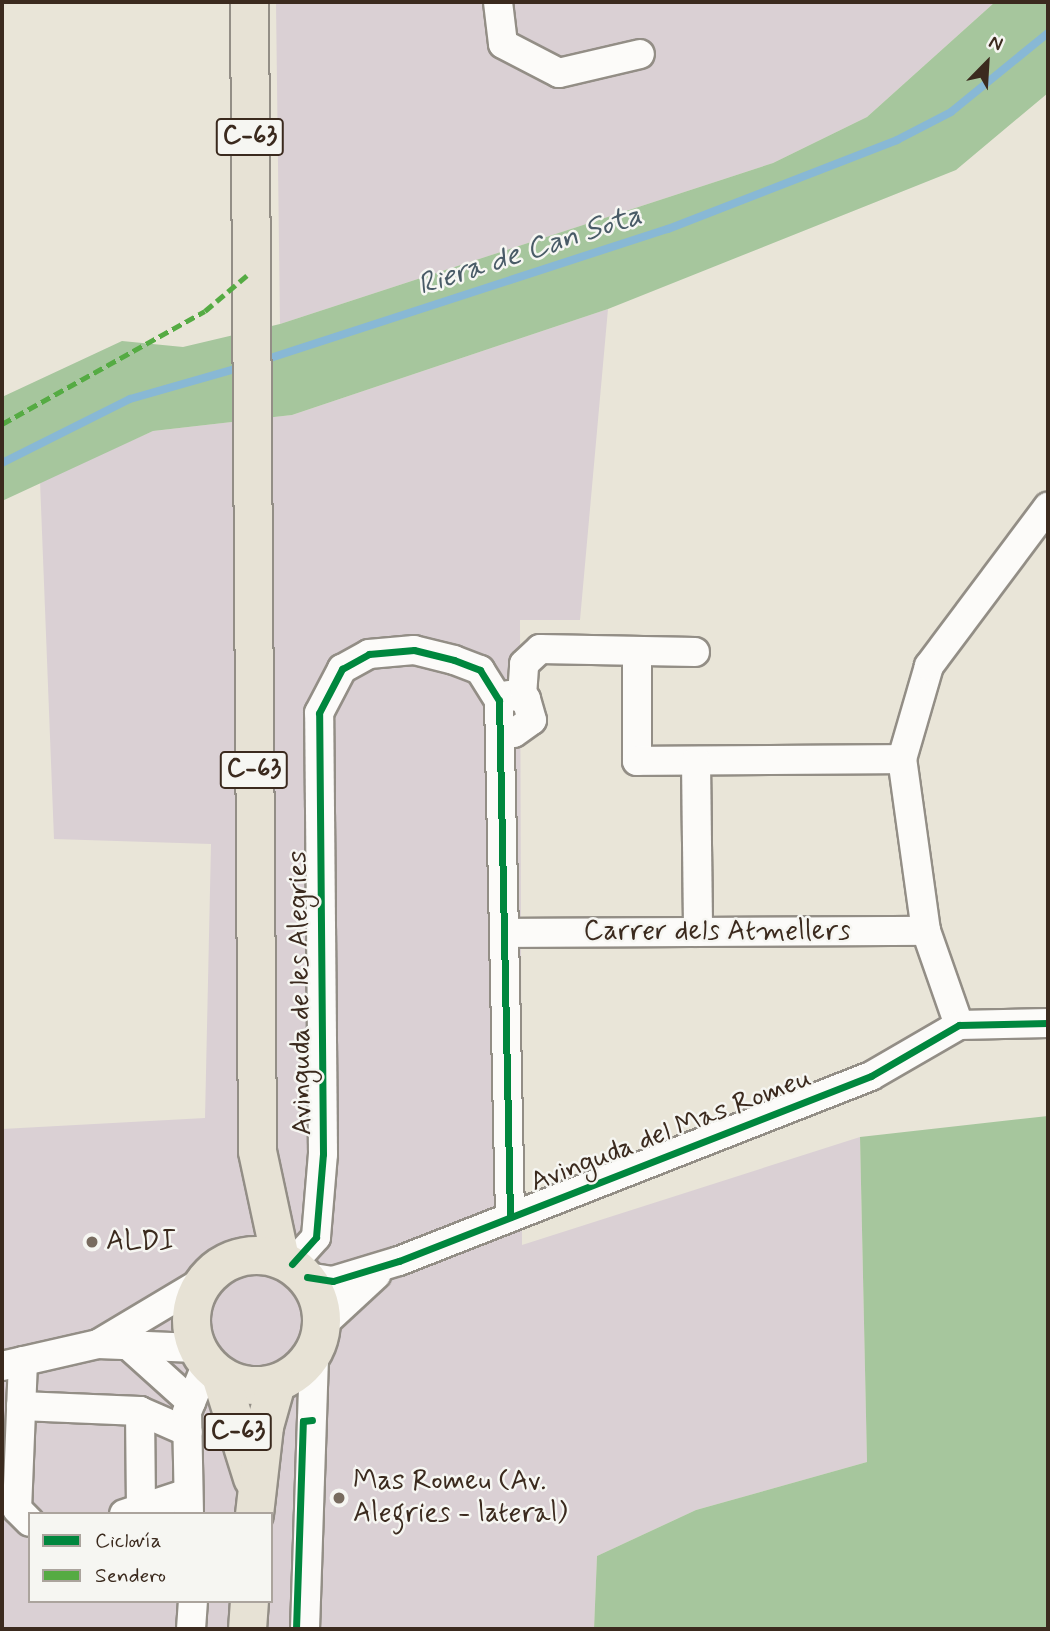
<!DOCTYPE html>
<html>
<head>
<meta charset="utf-8">
<style>
  body { margin:0 }
  #map { position:relative; width:1050px; height:1631px; overflow:hidden; background:#e9e5d8; font-family:Mynerve,sans-serif }
  div>[style] { position:absolute }
  [style*='--x'] { left:calc(var(--x)*1px); top:calc(var(--y)*1px); width:calc(var(--w)*1px); rotate:calc(var(--a)*1deg) }
  .industrial>* { inset:0; background:#dad0d4 }
  .forest>* { inset:0; background:#a6c69d }
  .stream>* { height:8px; margin:-4px; padding:0 4px; transform-origin:4px; border-radius:4px; background:#88b8d5 }
  .roads { filter:drop-shadow(2px 0 #938e86) drop-shadow(-2px 0 #938e86) drop-shadow(0 2px #938e86) drop-shadow(0 -2px #938e86) }
  .minor>* { height:28px; margin:-14px; padding:0 14px; transform-origin:14px; border-radius:14px; background:#fcfbf9 }
  .major>* { height:37px; margin:-18.5px; padding:0 18.5px; transform-origin:18.5px; border-radius:18.5px; background:#e7e2d5 }
  .major>.ring { margin:-18.5px; padding:0; box-sizing:content-box; background:none; border:37px solid #e7e2d5; border-radius:50% }
  .quiet>* { height:5px; margin-top:-2.5px; transform-origin:0; background:repeating-linear-gradient(90deg,#55ab43 0 10px,transparent 0 15px) }
  .cycleway>* { height:7px; margin:-3.5px; padding:0 3.5px; transform-origin:3.5px; border-radius:3.5px; background:#00873e }
  .dots>* { width:19px; height:19px; translate:-50% -50%; box-sizing:border-box; border:4px solid #f6f6f2; border-radius:50% }
  span { translate:-50% -50%; white-space:nowrap; text-align:center; line-height:1.15; -webkit-text-stroke:5px #f6f6f2; paint-order:stroke }
  .shield-label span { padding:2px 5px; background:#f6f6f2; border:2px solid; border-radius:5px; -webkit-text-stroke-width:0 }
  .shield-label { font-size:26px; color:#3b2a1e; font-weight:700 }
  .street-label { font-size:28px; color:#3b2a1e }
  .poi-label { font-size:28px; color:#3b2a1e }
  .left { translate:0 -50%; text-align:left }
  .water-label { font-size:30px; color:#495b67; font-style:italic }
  .frame { position:absolute; inset:0; border:4px solid #3b2a1e; pointer-events:none }
  .legend { position:absolute; left:28px; top:1512px; width:245px; height:91px; box-sizing:border-box; background:#f6f6f2; border:2px solid #aba49d; margin:0; padding:9px 12px; list-style:none; font-size:21px; color:#3b2a1e }
  .legend li { display:flex; align-items:center; gap:14px; height:35px }
  .legend b { width:35px; border:2px solid #aba49d }
  .north { position:absolute; left:952px; top:28px; width:70px; height:70px; -webkit-text-stroke:5px #f6f6f2; paint-order:stroke; rotate:24deg; font-size:19px; font-weight:700; line-height:28px; text-align:center; color:#3b2a1e }
  .north::after { content:''; display:block; margin:auto; width:24px; height:32px; background:#3b2a1e; clip-path:polygon(50% 0,100% 100%,50% 72%,0 100%) }
</style>
</head>
<body>
<div id="map">
  <div class="industrial">
    <i style="clip-path:polygon(276px 2px,995px 2px,867px 117px,773px 163px,280px 324px)"></i>
    <i style="clip-path:polygon(evenodd,608px 309px,580px 620px,520px 620px,522px 1245px,860px 1137px,867px 1462px,696px 1510px,597px 1556px,594px 1629px,2px 1629px,2px 1129px,205px 1118px,211px 844px,54px 839px,40px 481px,153px 431px,292px 415px,608px 309px,30px 1514px,271px 1514px,271px 1601px,30px 1601px,30px 1514px)"></i>
  </div>
  <div class="forest">
    <i style="clip-path:polygon(995px 2px,1048px 2px,1048px 93px,956px 170px,608px 309px,292px 415px,153px 431px,2px 501px,2px 397px,122px 341px,183px 347px,280px 324px,773px 163px,867px 117px)"></i>
    <i style="clip-path:polygon(1048px 1116px,1048px 1629px,594px 1629px,597px 1556px,696px 1510px,867px 1462px,860px 1137px)"></i>
  </div>
  <div class="stream">
    <i style="--x:261;--y:361;--w:428;--a:-18"></i>
    <i style="--x:668;--y:229;--w:246;--a:-21.2"></i>
    <i style="--x:897;--y:140;--w:61;--a:-27.4"></i>
    <i style="--x:951;--y:112;--w:125;--a:-39.2"></i>
    <i style="--x:2;--y:463;--w:143;--a:-26.6"></i>
    <i style="--x:130;--y:399;--w:116;--a:-15.9"></i>
  </div>
  <div class="roads">
    <div class="minor">
      <i style="--x:498;--y:2;--w:42;--a:83.2"></i>
      <i style="--x:503;--y:44;--w:63;--a:27.4"></i>
      <i style="--x:559;--y:73;--w:83;--a:-13.2"></i>
      <i style="--x:637;--y:651;--w:110;--a:90"></i>
      <i style="--x:637;--y:761;--w:265;--a:-0.4"></i>
      <i style="--x:522;--y:696;--w:32;--a:-86"></i>
      <i style="--x:524;--y:664;--w:22;--a:-43"></i>
      <i style="--x:540;--y:649;--w:155;--a:1.1"></i>
      <i style="--x:503;--y:730;--w:11;--a:15"></i>
      <i style="--x:514;--y:733;--w:22;--a:-36"></i>
      <i style="--x:532;--y:720;--w:22;--a:-106"></i>
      <i style="--x:526;--y:699;--w:18;--a:-167"></i>
      <i style="--x:696;--y:761;--w:171;--a:89.3"></i>
      <i style="--x:508;--y:933;--w:418;--a:-0.3"></i>
      <i style="--x:959;--y:1025;--w:100;--a:-109.3"></i>
      <i style="--x:926;--y:931;--w:174;--a:-97.9"></i>
      <i style="--x:902;--y:759;--w:97;--a:-73.8"></i>
      <i style="--x:929;--y:666;--w:199;--a:-53.2"></i>
      <i style="--x:292;--y:1264;--w:36;--a:-48"></i>
      <i style="--x:316;--y:1237;--w:83;--a:-85.2"></i>
      <i style="--x:323;--y:1154;--w:441;--a:-90.5"></i>
      <i style="--x:319;--y:713;--w:50;--a:-62.4"></i>
      <i style="--x:342;--y:669;--w:31;--a:-29"></i>
      <i style="--x:369;--y:654;--w:45;--a:-5.1"></i>
      <i style="--x:414;--y:650;--w:41;--a:14"></i>
      <i style="--x:454;--y:660;--w:28;--a:21"></i>
      <i style="--x:480;--y:670;--w:36;--a:58"></i>
      <i style="--x:499;--y:700;--w:517;--a:88.78"></i>
      <i style="--x:307;--y:1277;--w:26;--a:9"></i>
      <i style="--x:333;--y:1281;--w:69;--a:-16.9"></i>
      <i style="--x:399;--y:1261;--w:507;--a:-21.4"></i>
      <i style="--x:871;--y:1076;--w:102;--a:-30.1"></i>
      <i style="--x:959;--y:1025;--w:89;--a:-1.3"></i>
      <i style="--x:322;--y:1325;--w:74;--a:-42.8"></i>
      <i style="--x:98;--y:1344;--w:119;--a:-30.9"></i>
      <i style="--x:128;--y:1345;--w:85;--a:42.1"></i>
      <i style="--x:23;--y:1361;--w:148;--a:92.3"></i>
      <i style="--x:17;--y:1509;--w:18;--a:45"></i>
      <i style="--x:2;--y:1366;--w:98;--a:-12.9"></i>
      <i style="--x:98;--y:1344;--w:98;--a:2.3"></i>
      <i style="--x:21;--y:1406;--w:119;--a:2.4"></i>
      <i style="--x:140;--y:1411;--w:52;--a:23.6"></i>
      <i style="--x:140;--y:1411;--w:95;--a:89.4"></i>
      <i style="--x:124;--y:1514;--w:67;--a:-18.2"></i>
      <i style="--x:189;--y:1514;--w:102;--a:-91.1"></i>
      <i style="--x:187;--y:1412;--w:55;--a:-67.6"></i>
      <i style="--x:191;--y:1629;--w:28;--a:-86"></i>
      <i style="--x:305;--y:1629;--w:276;--a:-88.1"></i>
    </div>
    <div class="major">
      <i style="--x:249;--y:2;--w:1149;--a:89.6"></i>
      <i style="--x:257;--y:1151;--w:109;--a:77.9"></i>
      <i class="ring" style="left:191px;top:1255px;width:93px;height:93px"></i>
      <i style="--x:220;--y:1375;--w:108;--a:72.7"></i>
      <i style="--x:254;--y:1514;--w:89;--a:-83.5"></i>
      <i style="--x:264;--y:1426;--w:45;--a:-74.4"></i>
      <i style="--x:247;--y:1629;--w:28;--a:-86"></i>
    </div>
  </div>
  <div class="quiet">
    <i style="--x:2;--y:424;--w:232;--a:-29.1"></i>
    <i style="--x:205;--y:311;--w:60;--a:-40.3"></i>
  </div>
  <div class="cycleway">
    <i style="--x:292;--y:1264;--w:36;--a:-48"></i>
    <i style="--x:316;--y:1237;--w:83;--a:-85.2"></i>
    <i style="--x:323;--y:1154;--w:441;--a:-90.5"></i>
    <i style="--x:319;--y:713;--w:50;--a:-62.4"></i>
    <i style="--x:342;--y:669;--w:31;--a:-29"></i>
    <i style="--x:369;--y:654;--w:45;--a:-5.1"></i>
    <i style="--x:414;--y:650;--w:41;--a:14"></i>
    <i style="--x:454;--y:660;--w:28;--a:21"></i>
    <i style="--x:480;--y:670;--w:36;--a:58"></i>
    <i style="--x:499;--y:700;--w:517;--a:88.78"></i>
    <i style="--x:307;--y:1277;--w:26;--a:9"></i>
    <i style="--x:333;--y:1281;--w:69;--a:-16.9"></i>
    <i style="--x:399;--y:1261;--w:507;--a:-21.4"></i>
    <i style="--x:871;--y:1076;--w:102;--a:-30.1"></i>
    <i style="--x:959;--y:1025;--w:89;--a:-1.3"></i>
    <i style="--x:296;--y:1629;--w:208;--a:-88.1"></i>
    <i style="--x:303;--y:1421;--w:9;--a:-6"></i>
  </div>
  <div class="dots">
    <i style="left:92px;top:1242px;background:#786b5f"></i>
    <i style="left:339px;top:1498px;background:#786b5f"></i>
  </div>
  <div class="shield-label">
    <span style="left:250px;top:137px">C-63</span>
    <span style="left:254px;top:770px">C-63</span>
    <span style="left:238px;top:1432px">C-63</span>
  </div>
  <div class="street-label">
    <span style="left:717px;top:932px">Carrer dels Atmellers</span>
    <span style="left:301px;top:993px;rotate:-91deg">Avinguda de les Alegries</span>
    <span style="left:671px;top:1131px;rotate:-21deg">Avinguda del Mas Romeu</span>
  </div>
  <div class="poi-label">
    <span class="left" style="left:106px;top:1242px">ALDI</span>
    <span class="left" style="left:353px;top:1498px">Mas Romeu (Av.<br>Alegries - lateral)</span>
  </div>
  <div class="water-label">
    <span style="left:530px;top:251px;rotate:-18deg">Riera de Can Sota</span>
  </div>
  <div class="frame"></div>
  <ul class="legend">
  <li><b style="height:9px;background:#00873e"></b>Ciclovía</li>
  <li><b style="height:9px;background:#55ab43"></b>Sendero</li>
  </ul>
  <div class="north">N</div>
</div>
</body>
</html>
